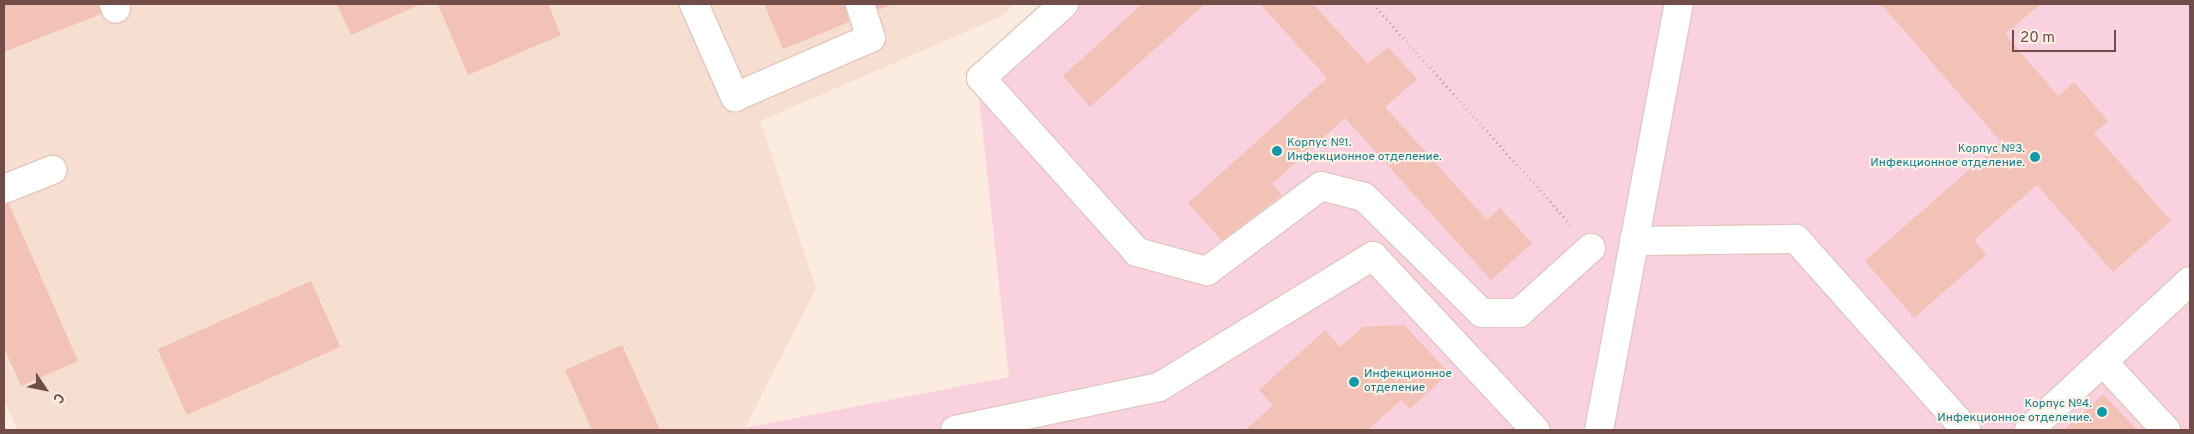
<!DOCTYPE html>
<html>
<head>
<meta charset="utf-8">
<style>
  body { margin:0 }
  #map { position:relative; width:2194px; height:434px; overflow:hidden; background:#fcebdf; font-family:Overpass,sans-serif }
  div>[style] { position:absolute }
  [style*='--x'] { left:calc(var(--x)*1px); top:calc(var(--y)*1px); width:calc(var(--w)*1px); rotate:calc(var(--a)*1deg) }
  .residential>* { inset:0; background:#f6ded0 }
  .medical>* { inset:0; background:#fad2df }
  .building>* { inset:0; background:#f2c2b6; transform-origin:0 0 }
  .path>* { height:3px; margin-top:-1.5px; transform-origin:0; background:repeating-linear-gradient(90deg,#d6a59a 0 1px,transparent 0 5px) }
  .roads { filter:drop-shadow(1px 0 #e2c7be) drop-shadow(-1px 0 #e2c7be) drop-shadow(0 1px #e2c7be) drop-shadow(0 -1px #e2c7be) }
  .minor>* { height:28px; margin:-14px; padding:0 14px; transform-origin:14px; border-radius:14px; background:#fff }
  .dots>* { width:14px; height:14px; translate:-50% -50%; box-sizing:border-box; border:2px solid #fff0e5; border-radius:50% }
  span { translate:-50% -50%; white-space:nowrap; text-align:center; line-height:1.15; -webkit-text-stroke:4px #fff0e5; paint-order:stroke }
  .culture-label { font-size:12px; color:#0d838f }
  .left { translate:0 -50%; text-align:left }
  .right { translate:-100% -50%; text-align:right }
  .frame { position:absolute; inset:0; border:5px solid #724d47; pointer-events:none }
  .north { position:absolute; left:20px; top:364px; width:50px; height:50px; -webkit-text-stroke:4px #fff0e5; paint-order:stroke; rotate:124deg; font-size:14px; font-weight:700; line-height:20px; text-align:center; color:#724d47 }
  .north::after { content:''; display:block; margin:auto; width:18px; height:22px; background:#724d47; clip-path:polygon(50% 0,100% 100%,50% 72%,0 100%) }
  .scale { position:absolute; left:2012px; top:30px; width:104px; height:22px; box-sizing:border-box; border:2px solid #724d47; border-top:0; padding-left:6px; font-size:15px; line-height:18px; white-space:nowrap; color:#724d47; -webkit-text-stroke:4px #fff0e5; paint-order:stroke }
</style>
</head>
<body>
<div id="map">
  <div class="residential">
    <i style="clip-path:polygon(4px 4px,1015px 4px,1002px 16px,760px 121px,816px 288px,744px 430px,17px 430px,4px 399px)"></i>
  </div>
  <div class="medical">
    <i style="clip-path:polygon(1055px 4px,2190px 4px,2190px 430px,734px 430px,1009px 377px,977px 78px)"></i>
  </div>
  <div class="building">
    <i style="clip-path:polygon(4px 4px,99px 4px,101px 14px,4px 52px)"></i>
    <i style="clip-path:polygon(337px 4px,421px 4px,351px 35px)"></i>
    <i style="clip-path:polygon(438px 4px,548px 4px,561px 35px,468px 75px)"></i>
    <i style="clip-path:polygon(764px 4px,845px 4px,849px 22px,783px 49px)"></i>
    <i style="clip-path:polygon(876px 4px,891px 4px,891px 5px,878px 10px)"></i>
    <i style="clip-path:polygon(1142px 4px,1205px 4px,1090px 107px,1063px 76px)"></i>
    <i style="clip-path:polygon(1260px 4px,1313px 4px,1368px 64px,1388px 47px,1417px 79px,1385px 107px,1487px 220px,1500px 208px,1532px 243px,1491px 280px,1345px 118px,1272px 184px,1282px 195px,1222px 241px,1188px 203px,1327px 78px)"></i>
    <i style="clip-path:polygon(1881px 4px,2041px 4px,2005px 34px,2058px 96px,2074px 82px,2108px 121px,2094px 133px,2171px 221px,2113px 272px,2037px 185px,1974px 240px,1986px 255px,1914px 318px,1865px 261px,2001px 142px)"></i>
    <i style="clip-path:polygon(4px 204px,9px 204px,78px 361px,21px 386px,4px 348px)"></i>
    <i style="left:311px;top:281px;width:72px;height:168px;rotate:66deg"></i>
    <i style="clip-path:polygon(1404px 325px,1449px 373px,1410px 409px,1401px 400px,1368px 430px,1245px 430px,1273px 405px,1259px 390px,1325px 330px,1340px 347px,1363px 327px)"></i>
    <i style="clip-path:polygon(622px 345px,660px 430px,592px 430px,565px 370px)"></i>
    <i style="clip-path:polygon(2103px 394px,2137px 430px,2064px 430px)"></i>
  </div>
  <div class="path">
    <i style="--x:1373;--y:4;--w:297;--a:48.1"></i>
  </div>
  <div class="roads">
    <div class="minor">
      <i style="--x:114;--y:4;--w:5;--a:68"></i>
      <i style="--x:694;--y:4;--w:102;--a:66.2"></i>
      <i style="--x:735;--y:97;--w:148;--a:-23.5"></i>
      <i style="--x:871;--y:38;--w:36;--a:-108"></i>
      <i style="--x:1064;--y:4;--w:111;--a:138.3"></i>
      <i style="--x:981;--y:78;--w:234;--a:48.1"></i>
      <i style="--x:1137;--y:252;--w:73;--a:15.2"></i>
      <i style="--x:1207;--y:271;--w:142;--a:-36.7"></i>
      <i style="--x:1321;--y:186;--w:44;--a:14.3"></i>
      <i style="--x:1364;--y:197;--w:165;--a:44.5"></i>
      <i style="--x:1482;--y:313;--w:37;--a:0"></i>
      <i style="--x:1519;--y:313;--w:97;--a:-42.1"></i>
      <i style="--x:4;--y:189;--w:52;--a:-21.6"></i>
      <i style="--x:1634;--y:241;--w:162;--a:-0.7"></i>
      <i style="--x:1796;--y:239;--w:256;--a:48.3"></i>
      <i style="--x:2103;--y:362;--w:93;--a:47.2"></i>
      <i style="--x:955;--y:430;--w:208;--a:-11.9"></i>
      <i style="--x:1159;--y:387;--w:251;--a:-31.5"></i>
      <i style="--x:1373;--y:256;--w:238;--a:47"></i>
      <i style="--x:1599;--y:430;--w:433;--a:-79.4"></i>
      <i style="--x:2029;--y:430;--w:219;--a:-42.8"></i>
    </div>
  </div>
  <div class="dots">
    <i style="left:1277px;top:151px;background:#0f9aa8"></i>
    <i style="left:2035px;top:157px;background:#0f9aa8"></i>
    <i style="left:1354px;top:382px;background:#0f9aa8"></i>
    <i style="left:2102px;top:412px;background:#0f9aa8"></i>
  </div>
  <div class="culture-label">
    <span class="left" style="left:1287px;top:151px">Корпус №1.<br>Инфекционное отделение.</span>
    <span class="right" style="left:2025px;top:157px">Корпус №3.<br>Инфекционное отделение.</span>
    <span class="left" style="left:1364px;top:382px">Инфекционное<br>отделение</span>
    <span class="right" style="left:2092px;top:412px">Корпус №4.<br>Инфекционное отделение.</span>
  </div>
  <div class="frame"></div>
  <div class="north">С</div>
  <div class="scale">20 m</div>
</div>
</body>
</html>
